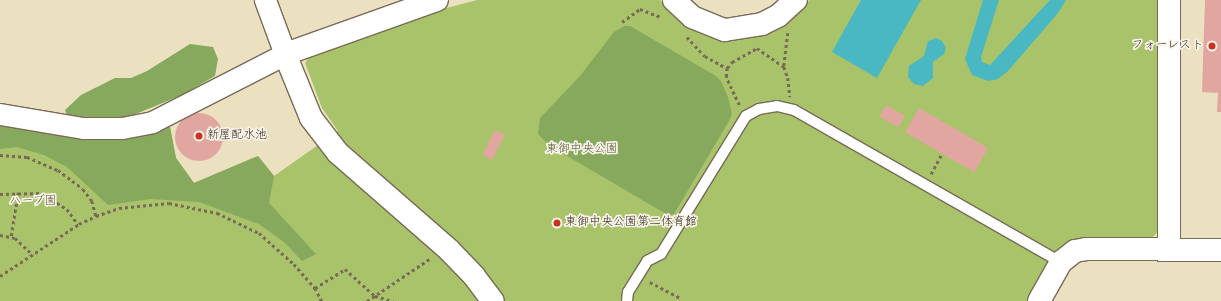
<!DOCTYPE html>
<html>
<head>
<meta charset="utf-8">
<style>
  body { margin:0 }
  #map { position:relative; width:1221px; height:301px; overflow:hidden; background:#ebe1c1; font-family:Dekko,"Klee One",sans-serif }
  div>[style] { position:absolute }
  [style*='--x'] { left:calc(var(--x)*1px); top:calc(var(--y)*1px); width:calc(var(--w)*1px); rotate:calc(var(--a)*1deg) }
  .green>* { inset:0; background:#a8c369 }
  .forest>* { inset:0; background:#86a95d }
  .water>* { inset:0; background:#49b8c2 }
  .building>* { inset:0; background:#e2a6a1; transform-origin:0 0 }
  .round { border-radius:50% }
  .path>* { height:2.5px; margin-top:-1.25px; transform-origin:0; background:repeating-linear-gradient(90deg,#796a57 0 3px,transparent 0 6px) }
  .roads { filter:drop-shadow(1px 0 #796a57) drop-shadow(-1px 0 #796a57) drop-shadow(0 1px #796a57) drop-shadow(0 -1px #796a57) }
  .service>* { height:10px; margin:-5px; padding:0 5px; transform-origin:5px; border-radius:5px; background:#fff }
  .minor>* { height:21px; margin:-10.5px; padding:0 10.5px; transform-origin:10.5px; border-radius:10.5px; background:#fff }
  .tertiary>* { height:22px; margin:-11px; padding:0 11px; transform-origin:11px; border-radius:11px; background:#fff }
  .dots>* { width:11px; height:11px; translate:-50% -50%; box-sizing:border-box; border:2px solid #f7f3e8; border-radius:50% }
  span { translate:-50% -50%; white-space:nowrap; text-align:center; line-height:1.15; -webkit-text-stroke:3.5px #f7f3e8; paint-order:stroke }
  .poi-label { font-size:12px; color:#3b2a1e }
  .right { translate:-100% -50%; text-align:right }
  .left { translate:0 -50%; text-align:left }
  .park-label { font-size:12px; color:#5c5834 }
</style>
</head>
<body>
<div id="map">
  <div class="green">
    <i style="clip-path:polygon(477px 0,660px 0,684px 22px,766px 32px,803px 9px,809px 0,1163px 0,1160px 229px,1154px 236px,1145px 240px,1090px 240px,1031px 301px,0 301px,0 118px,169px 122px,176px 158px,194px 183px,258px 156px,274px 176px,338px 131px,322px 108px,305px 63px,312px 52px,443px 9px)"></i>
  </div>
  <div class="forest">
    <i style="clip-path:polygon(624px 26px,630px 26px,716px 76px,721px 81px,728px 97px,732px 114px,729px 121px,674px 214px,668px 215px,550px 146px,538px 134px,540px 118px,580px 76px,614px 32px)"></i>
    <i style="clip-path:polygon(190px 44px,213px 47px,218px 59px,215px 76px,182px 95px,126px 118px,103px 120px,67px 116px,65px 110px,81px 95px,115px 78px,131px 78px,147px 71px)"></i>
    <i style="clip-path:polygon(0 118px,169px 122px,176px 158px,194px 183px,258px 156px,274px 176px,269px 203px,316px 254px,302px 261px,284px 242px,259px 224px,199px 202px,150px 199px,108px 205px,67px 167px,44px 155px,17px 147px,0 149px)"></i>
  </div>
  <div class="water">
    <i style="clip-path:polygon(861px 0,921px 0,877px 78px,832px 52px)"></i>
    <i style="clip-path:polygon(983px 0,999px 0,981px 57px,982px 62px,990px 65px,1050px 0,1066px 0,1058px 13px,1008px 71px,998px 79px,988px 81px,972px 75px,965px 59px)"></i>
    <i style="clip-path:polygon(936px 38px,942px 41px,946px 48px,944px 54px,933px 62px,933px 78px,923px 86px,914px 84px,908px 77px,909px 66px,924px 56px,928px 41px)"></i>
  </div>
  <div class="building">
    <i style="clip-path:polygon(1205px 0,1221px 0,1221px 112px,1217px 112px,1218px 93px,1202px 92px)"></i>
    <i style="left:886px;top:105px;width:22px;height:13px;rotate:30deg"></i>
    <i style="left:919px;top:108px;width:80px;height:28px;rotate:30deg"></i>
    <i class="round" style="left:175px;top:113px;width:48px;height:48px"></i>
    <i style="left:495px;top:130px;width:11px;height:28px;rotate:27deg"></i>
  </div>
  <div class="path">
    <i style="--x:622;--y:22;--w:22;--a:-36"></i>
    <i style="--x:640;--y:9;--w:22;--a:21"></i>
    <i style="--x:788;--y:33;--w:34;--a:97"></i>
    <i style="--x:784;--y:67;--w:12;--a:70"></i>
    <i style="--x:788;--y:78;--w:19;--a:84"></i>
    <i style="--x:687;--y:37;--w:26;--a:47"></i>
    <i style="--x:705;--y:56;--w:25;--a:29"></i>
    <i style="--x:739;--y:105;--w:31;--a:-115"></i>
    <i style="--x:726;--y:77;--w:9;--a:-84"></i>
    <i style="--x:727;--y:68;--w:8;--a:-50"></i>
    <i style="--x:732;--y:62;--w:29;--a:-29"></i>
    <i style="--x:757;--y:48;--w:33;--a:35"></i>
    <i style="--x:0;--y:155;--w:27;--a:4"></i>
    <i style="--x:27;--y:157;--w:34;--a:23"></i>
    <i style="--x:58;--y:170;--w:31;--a:37"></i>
    <i style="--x:83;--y:189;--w:15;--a:53"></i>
    <i style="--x:92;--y:201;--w:16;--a:75"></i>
    <i style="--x:931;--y:174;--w:21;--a:-62"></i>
    <i style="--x:0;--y:194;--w:42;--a:-1.4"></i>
    <i style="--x:42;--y:193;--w:30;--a:33"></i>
    <i style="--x:67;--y:209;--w:19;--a:54"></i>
    <i style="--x:0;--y:235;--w:15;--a:11"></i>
    <i style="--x:15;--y:238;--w:25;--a:43"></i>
    <i style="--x:11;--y:236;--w:44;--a:-80.8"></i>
    <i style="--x:0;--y:276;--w:95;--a:-33.4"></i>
    <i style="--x:79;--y:224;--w:19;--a:-25"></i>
    <i style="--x:96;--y:216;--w:24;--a:-19"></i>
    <i style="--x:119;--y:208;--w:50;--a:-5.7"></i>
    <i style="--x:169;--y:203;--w:49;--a:11.8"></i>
    <i style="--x:217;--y:213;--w:47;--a:25.5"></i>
    <i style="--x:259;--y:233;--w:47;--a:41.5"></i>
    <i style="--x:294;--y:264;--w:32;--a:49"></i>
    <i style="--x:315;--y:288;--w:15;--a:62"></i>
    <i style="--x:650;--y:282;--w:34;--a:28"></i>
    <i style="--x:315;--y:288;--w:36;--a:-32"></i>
    <i style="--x:345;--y:269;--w:40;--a:42"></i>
    <i style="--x:375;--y:296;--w:19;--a:16"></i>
    <i style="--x:367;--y:301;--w:77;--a:-33.9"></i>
  </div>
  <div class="roads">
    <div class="service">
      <i style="--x:627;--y:301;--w:9;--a:-84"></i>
      <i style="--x:628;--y:292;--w:36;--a:-58"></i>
      <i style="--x:647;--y:261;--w:16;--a:-27"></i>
      <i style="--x:661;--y:254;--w:162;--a:-58.4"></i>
      <i style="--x:746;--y:116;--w:15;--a:-28"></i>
      <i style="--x:759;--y:109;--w:18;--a:-9"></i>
      <i style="--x:777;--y:106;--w:17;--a:13"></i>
      <i style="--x:794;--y:110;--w:307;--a:29.7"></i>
    </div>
    <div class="minor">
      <i style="--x:0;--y:114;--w:84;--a:9.6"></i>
      <i style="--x:83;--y:128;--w:39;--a:0"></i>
      <i style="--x:122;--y:128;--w:31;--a:-11"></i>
      <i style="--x:152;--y:122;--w:149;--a:-27.1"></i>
      <i style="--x:285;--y:54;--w:58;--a:-110.3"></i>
    </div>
    <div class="tertiary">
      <i style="--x:437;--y:0;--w:161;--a:160.4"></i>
      <i style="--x:285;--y:54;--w:69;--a:67.9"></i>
      <i style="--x:311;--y:118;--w:44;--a:52.4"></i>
      <i style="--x:338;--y:153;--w:147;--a:41.1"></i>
      <i style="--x:449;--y:250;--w:36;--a:46"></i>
      <i style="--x:474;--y:276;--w:31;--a:53"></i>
      <i style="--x:674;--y:0;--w:25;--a:43"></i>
      <i style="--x:692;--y:17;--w:35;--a:22"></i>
      <i style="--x:725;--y:30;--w:37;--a:-9"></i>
      <i style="--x:762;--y:24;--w:18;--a:-27"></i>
      <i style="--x:778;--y:16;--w:24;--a:-42"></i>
      <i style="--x:1169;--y:249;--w:249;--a:-90"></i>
      <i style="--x:1039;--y:301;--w:45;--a:-60.6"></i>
      <i style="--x:1061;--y:262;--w:18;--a:-38"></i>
      <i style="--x:1075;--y:251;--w:11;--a:-10"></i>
      <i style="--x:1086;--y:249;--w:135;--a:0.4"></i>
    </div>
  </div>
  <div class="dots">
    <i style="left:1212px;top:46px;background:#c8321e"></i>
    <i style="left:199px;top:136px;background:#c8321e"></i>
    <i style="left:557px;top:223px;background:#c8321e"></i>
  </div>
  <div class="poi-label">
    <span class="right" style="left:1204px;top:46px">フォーレスト</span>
    <span class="left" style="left:207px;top:136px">新屋配水池</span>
    <span class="left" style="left:565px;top:223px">東御中央公園第二体育館</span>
  </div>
  <div class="park-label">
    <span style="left:582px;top:150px">東御中央公園</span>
    <span style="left:33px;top:202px">ハーブ園</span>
  </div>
</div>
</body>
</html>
